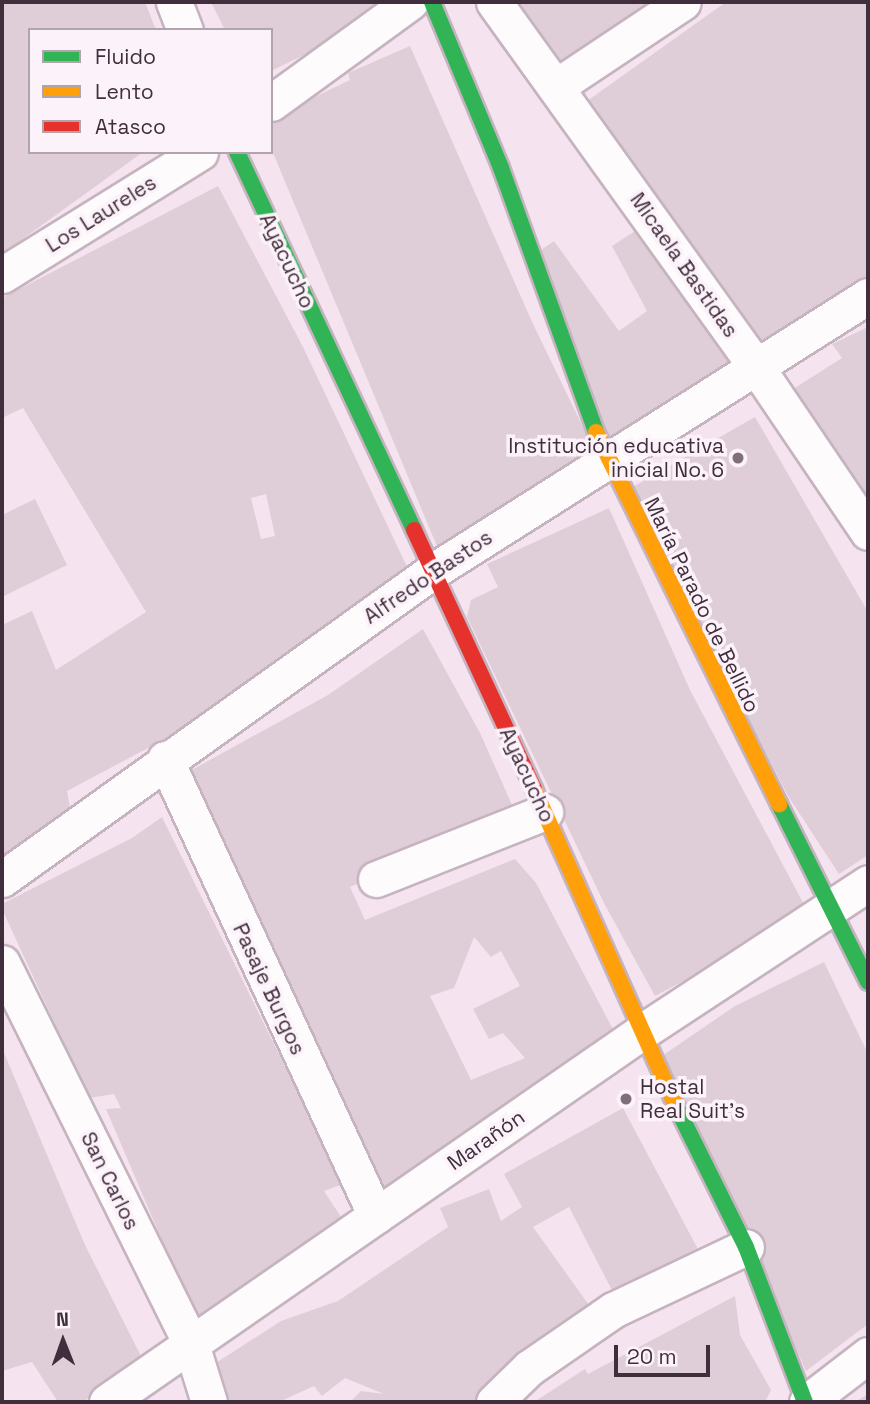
<!DOCTYPE html>
<html>
<head>
<meta charset="utf-8">
<style>
  body { margin:0 }
  #map { position:relative; width:870px; height:1404px; overflow:hidden; background:#f5e4f0; font-family:"Space Grotesk",sans-serif }
  div>[style] { position:absolute }
  [style*='--x'] { left:calc(var(--x)*1px); top:calc(var(--y)*1px); width:calc(var(--w)*1px); rotate:calc(var(--a)*1deg) }
  .building>* { inset:0; background:#dfcdd7 }
  .roads { filter:drop-shadow(2px 0 #c5b4c0) drop-shadow(-2px 0 #c5b4c0) drop-shadow(0 2px #c5b4c0) drop-shadow(0 -2px #c5b4c0) }
  .street>* { height:35px; margin:-17.5px; padding:0 17.5px; transform-origin:17.5px; border-radius:17.5px; background:#fefbfd }
  .fast>* { height:16px; margin:-8px; padding:0 8px; transform-origin:8px; border-radius:8px; background:#30b455 }
  .slow>* { height:16px; margin:-8px; padding:0 8px; transform-origin:8px; border-radius:8px; background:#ff9f0a }
  .jam>* { height:16px; margin:-8px; padding:0 8px; transform-origin:8px; border-radius:8px; background:#e5322d }
  .dots>* { width:19px; height:19px; translate:-50% -50%; box-sizing:border-box; border:4px solid #fcf2f9; border-radius:50% }
  span { translate:-50% -50%; white-space:nowrap; text-align:center; line-height:1.15; -webkit-text-stroke:7px #fcf2f9; paint-order:stroke }
  .street-label { font-size:21px; color:#412e3c }
  .poi-label { font-size:21px; color:#412e3c }
  .right { translate:-100% -50%; text-align:right }
  .left { translate:0 -50%; text-align:left }
  .frame { position:absolute; inset:0; border:4px solid #412e3c; pointer-events:none }
  .legend { position:absolute; left:28px; top:28px; width:245px; height:126px; box-sizing:border-box; background:#fcf2f9; border:2px solid #b1a4ad; margin:0; padding:9px 12px; list-style:none; font-size:21px; color:#412e3c }
  .legend li { display:flex; align-items:center; gap:14px; height:35px }
  .legend b { width:35px; border:2px solid #b1a4ad }
  .north { position:absolute; left:28px; top:1306px; width:70px; height:70px; -webkit-text-stroke:5px #fcf2f9; paint-order:stroke; rotate:359deg; font-size:19px; font-weight:700; line-height:28px; text-align:center; color:#412e3c }
  .north::after { content:''; display:block; margin:auto; width:24px; height:32px; background:#412e3c; clip-path:polygon(50% 0,100% 100%,50% 72%,0 100%) }
  .scale { position:absolute; left:614px; top:1345px; width:96px; height:32px; box-sizing:border-box; border:4px solid #412e3c; border-top:0; padding-left:9px; font-size:21px; line-height:24px; white-space:nowrap; color:#412e3c; -webkit-text-stroke:5px #fcf2f9; paint-order:stroke }
</style>
</head>
<body>
<div id="map">
  <div class="building">
    <i style="clip-path:polygon(2px 2px,145px 2px,156px 30px,30px 30px,30px 152px,143px 152px,2px 254px)"></i>
    <i style="clip-path:polygon(211px 2px,389px 2px,312px 51px,271px 71px,271px 30px,225px 30px)"></i>
    <i style="clip-path:polygon(510px 2px,674px 2px,560px 76px)"></i>
    <i style="clip-path:polygon(726px 2px,868px 2px,868px 285px,758px 361px,587px 101px)"></i>
    <i style="clip-path:polygon(410px 46px,533px 324px,598px 458px,439px 551px,271px 148px,271px 118px,350px 80px,348px 73px)"></i>
    <i style="clip-path:polygon(evenodd,218px 186px,303px 347px,409px 571px,212px 714px,67px 791px,70px 808px,2px 855px,2px 625px,32px 611px,56px 670px,146px 612px,23px 408px,2px 418px,2px 298px,218px 186px,266px 494px,275px 536px,261px 539px,251px 498px,266px 494px)"></i>
    <i style="clip-path:polygon(646px 224px,738px 361px,697px 382px,608px 445px,538px 252px,554px 241px,619px 331px,647px 311px,612px 246px)"></i>
    <i style="clip-path:polygon(868px 327px,868px 525px,782px 396px,842px 358px,832px 344px)"></i>
    <i style="clip-path:polygon(755px 417px,868px 612px,868px 855px,839px 874px,788px 796px,631px 488px)"></i>
    <i style="clip-path:polygon(35px 499px,67px 565px,2px 597px,2px 515px)"></i>
    <i style="clip-path:polygon(609px 508px,690px 690px,809px 914px,655px 996px,605px 905px,467px 617px,471px 600px,498px 587px,487px 564px)"></i>
    <i style="clip-path:polygon(evenodd,423px 629px,480px 733px,517px 816px,350px 887px,365px 920px,515px 859px,536px 883px,617px 1037px,380px 1200px,179px 777px,328px 695px,423px 629px,474px 937px,491px 957px,501px 951px,520px 986px,473px 1009px,489px 1039px,503px 1033px,525px 1058px,471px 1080px,430px 996px,454px 988px,474px 937px)"></i>
    <i style="clip-path:polygon(162px 817px,343px 1184px,324px 1191px,341px 1217px,197px 1322px,106px 1109px,121px 1108px,114px 1094px,89px 1098px,2px 909px,2px 904px,132px 838px)"></i>
    <i style="clip-path:polygon(824px 962px,868px 1054px,868px 1324px,806px 1371px,662px 1056px,735px 1006px)"></i>
    <i style="clip-path:polygon(2px 1048px,85px 1245px,146px 1366px,82px 1402px,58px 1402px,32px 1362px,2px 1371px)"></i>
    <i style="clip-path:polygon(623px 1108px,701px 1255px,616px 1298px,569px 1207px,533px 1227px,594px 1312px,482px 1402px,350px 1402px,361px 1391px,384px 1394px,345px 1378px,322px 1396px,314px 1386px,279px 1402px,218px 1402px,208px 1368px,281px 1321px,338px 1301px,448px 1227px,440px 1208px,489px 1189px,501px 1221px,522px 1207px,504px 1174px)"></i>
    <i style="clip-path:polygon(735px 1296px,740px 1335px,771px 1390px,765px 1402px,534px 1402px,585px 1369px,588px 1374px)"></i>
    <i style="clip-path:polygon(868px 1394px,868px 1402px,855px 1402px)"></i>
  </div>
  <div class="roads">
    <div class="street">
      <i style="--x:174;--y:2;--w:30;--a:69"></i>
      <i style="--x:494;--y:2;--w:451;--a:54.3"></i>
      <i style="--x:757;--y:368;--w:198;--a:55.9"></i>
      <i style="--x:557;--y:86;--w:151;--a:-33.7"></i>
      <i style="--x:271;--y:103;--w:172;--a:-36"></i>
      <i style="--x:2;--y:275;--w:233;--a:-31.8"></i>
      <i style="--x:165;--y:759;--w:503;--a:65.22"></i>
      <i style="--x:2;--y:879;--w:526;--a:-35.56"></i>
      <i style="--x:430;--y:573;--w:518;--a:-32.31"></i>
      <i style="--x:376;--y:879;--w:182;--a:-21.6"></i>
      <i style="--x:2;--y:963;--w:425;--a:63.6"></i>
      <i style="--x:191;--y:1344;--w:61;--a:72.8"></i>
      <i style="--x:107;--y:1402;--w:648;--a:-34.7"></i>
      <i style="--x:640;--y:1033;--w:273;--a:-33.3"></i>
      <i style="--x:494;--y:1402;--w:49;--a:-44.2"></i>
      <i style="--x:529;--y:1368;--w:102;--a:-34.6"></i>
      <i style="--x:613;--y:1310;--w:147;--a:-25.3"></i>
      <i style="--x:807;--y:1402;--w:77;--a:-37.6"></i>
    </div>
    <div class="fast">
      <i style="--x:432;--y:2;--w:180;--a:67.4"></i>
      <i style="--x:501;--y:168;--w:281;--a:70.2"></i>
      <i style="--x:237;--y:152;--w:417;--a:64.9"></i>
      <i style="--x:779;--y:804;--w:199;--a:63.4"></i>
      <i style="--x:676;--y:1106;--w:157;--a:63.6"></i>
      <i style="--x:746;--y:1247;--w:166;--a:69.2"></i>
    </div>
    <div class="slow">
      <i style="--x:596;--y:432;--w:415;--a:63.8"></i>
      <i style="--x:534;--y:789;--w:347;--a:65.9"></i>
    </div>
    <div class="jam">
      <i style="--x:414;--y:530;--w:285;--a:65.1"></i>
    </div>
  </div>
  <div class="dots">
    <i style="left:738px;top:458px;background:#806e7b"></i>
    <i style="left:626px;top:1099px;background:#806e7b"></i>
  </div>
  <div class="street-label">
    <span style="left:101px;top:214px;rotate:-32deg">Los Laureles</span>
    <span style="left:287px;top:261px;rotate:65deg">Ayacucho</span>
    <span style="left:684px;top:265px;rotate:55deg">Micaela Bastidas</span>
    <span style="left:428px;top:577px;rotate:-34deg">Alfredo Bastos</span>
    <span style="left:702px;top:605px;rotate:64deg">María Parado de Bellido</span>
    <span style="left:527px;top:775px;rotate:65deg">Ayacucho</span>
    <span style="left:269px;top:989px;rotate:65deg">Pasaje Burgos</span>
    <span style="left:486px;top:1140px;rotate:-35deg">Marañón</span>
    <span style="left:110px;top:1181px;rotate:64deg">San Carlos</span>
  </div>
  <div class="poi-label">
    <span class="right" style="left:724px;top:458px">Institución educativa<br>inicial No. 6</span>
    <span class="left" style="left:640px;top:1099px">Hostal<br>Real Suit's</span>
  </div>
  <div class="frame"></div>
  <ul class="legend">
  <li><b style="height:9px;background:#30b455"></b>Fluido</li>
  <li><b style="height:9px;background:#ff9f0a"></b>Lento</li>
  <li><b style="height:9px;background:#e5322d"></b>Atasco</li>
  </ul>
  <div class="north">N</div>
  <div class="scale">20 m</div>
</div>
</body>
</html>
